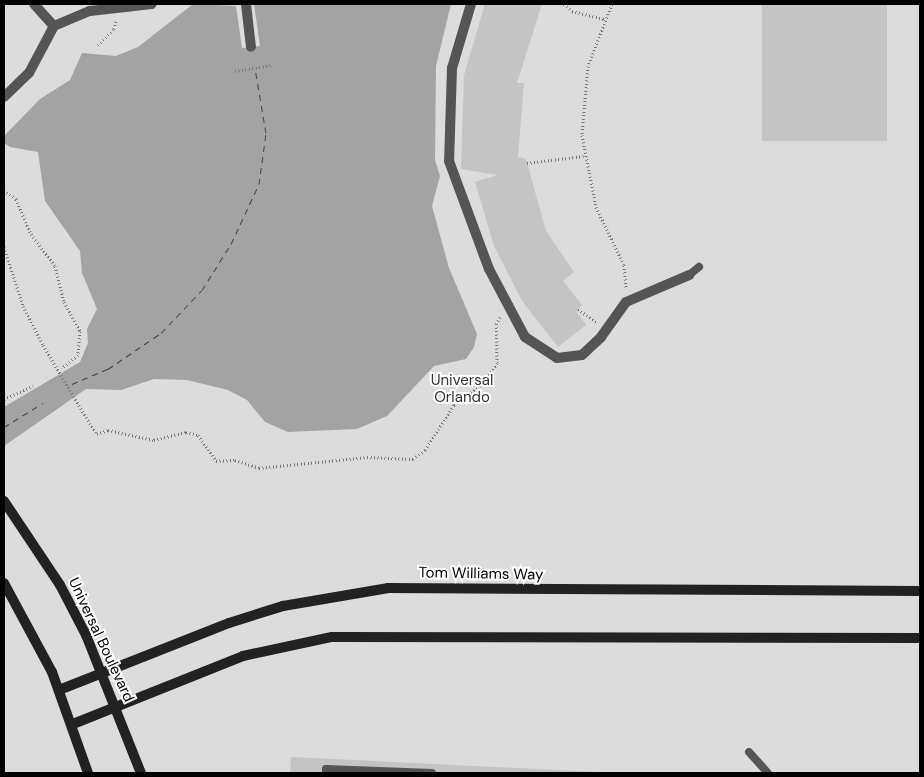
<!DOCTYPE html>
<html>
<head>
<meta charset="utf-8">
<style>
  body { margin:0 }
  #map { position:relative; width:924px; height:777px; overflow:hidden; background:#fff; font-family:"DM Sans",sans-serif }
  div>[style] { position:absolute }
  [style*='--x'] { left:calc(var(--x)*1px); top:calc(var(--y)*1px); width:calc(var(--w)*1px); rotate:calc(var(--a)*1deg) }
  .green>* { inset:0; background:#dcdcdc; transform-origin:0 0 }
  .water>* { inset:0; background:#a3a3a3 }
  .ferry>* { height:1px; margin-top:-0.5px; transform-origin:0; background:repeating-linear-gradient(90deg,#444 0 6px,transparent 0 11px) }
  .building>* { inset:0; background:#c4c4c4; transform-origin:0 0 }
  .path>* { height:3px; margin-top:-1.5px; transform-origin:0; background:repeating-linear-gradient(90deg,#777 0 1px,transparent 0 3.5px) }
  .lane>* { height:8px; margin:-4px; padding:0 4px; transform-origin:4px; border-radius:4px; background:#555 }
  .street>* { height:10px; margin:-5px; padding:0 5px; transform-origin:5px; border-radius:5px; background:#555 }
  .secondary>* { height:10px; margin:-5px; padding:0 5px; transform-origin:5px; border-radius:5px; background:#222 }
  .path-bridge>* { height:3px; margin-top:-1.5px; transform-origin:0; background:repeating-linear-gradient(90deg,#777 0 1px,transparent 0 3.5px) }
  span { translate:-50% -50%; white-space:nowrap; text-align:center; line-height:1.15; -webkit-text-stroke:4px #fff; paint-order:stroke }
  .park-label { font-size:15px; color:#333 }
  .street-label { font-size:15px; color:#000 }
  .frame { position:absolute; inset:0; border:5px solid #000; pointer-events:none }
</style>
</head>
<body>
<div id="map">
  <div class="green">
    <i style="left:4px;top:4px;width:916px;height:769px"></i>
  </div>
  <div class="water">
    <i style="clip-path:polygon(193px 4px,236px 6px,242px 48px,260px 46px,254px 4px,451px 4px,436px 66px,435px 160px,440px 176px,432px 206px,449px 268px,477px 334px,474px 347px,466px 359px,434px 366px,387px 416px,357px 429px,288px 432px,265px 422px,247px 400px,228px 390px,187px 380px,154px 379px,121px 390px,86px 389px,4px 446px,4px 407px,80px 362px,88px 343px,87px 329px,97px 309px,82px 273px,80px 251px,45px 201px,38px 152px,10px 147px,4px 143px,4px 136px,40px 99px,70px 80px,82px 53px,116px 56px,138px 47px)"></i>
  </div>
  <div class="ferry">
    <i style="--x:72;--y:384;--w:39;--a:-23"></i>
    <i style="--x:108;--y:369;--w:64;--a:-34.2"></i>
    <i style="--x:161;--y:333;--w:59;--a:-46.4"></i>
    <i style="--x:202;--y:290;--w:54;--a:-57.8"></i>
    <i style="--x:231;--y:244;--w:66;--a:-65"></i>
    <i style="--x:259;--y:184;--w:51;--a:-82.2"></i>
    <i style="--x:266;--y:133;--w:66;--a:-99.6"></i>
    <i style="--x:4;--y:427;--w:46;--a:-31.6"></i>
  </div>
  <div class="building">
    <i style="clip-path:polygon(485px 4px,542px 4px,517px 83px,524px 83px,518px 157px,526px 159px,546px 231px,574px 272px,563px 281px,582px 305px,576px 311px,586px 325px,558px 347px,522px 301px,494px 246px,475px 182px,498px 175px,461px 169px,464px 75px)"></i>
    <i style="left:762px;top:4px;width:125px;height:137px"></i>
    <i style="clip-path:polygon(291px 757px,599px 772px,599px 773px,290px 773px)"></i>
  </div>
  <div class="path">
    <i style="--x:564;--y:4;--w:11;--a:41"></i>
    <i style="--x:572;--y:11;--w:34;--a:14"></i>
    <i style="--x:612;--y:4;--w:66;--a:111.2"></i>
    <i style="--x:588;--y:66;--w:69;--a:95"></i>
    <i style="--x:582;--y:135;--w:73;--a:79"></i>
    <i style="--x:596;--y:207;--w:64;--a:64.2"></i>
    <i style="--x:624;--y:265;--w:24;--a:85"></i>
    <i style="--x:98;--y:45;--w:23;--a:-45"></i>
    <i style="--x:114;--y:29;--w:9;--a:-77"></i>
    <i style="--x:235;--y:71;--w:38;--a:-9"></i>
    <i style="--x:527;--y:163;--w:57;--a:-7"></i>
    <i style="--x:4;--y:190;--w:15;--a:37"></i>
    <i style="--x:16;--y:199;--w:38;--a:67"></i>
    <i style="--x:31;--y:234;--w:40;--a:53"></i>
    <i style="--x:55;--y:266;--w:37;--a:76"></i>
    <i style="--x:64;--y:302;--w:33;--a:61"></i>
    <i style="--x:80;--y:331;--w:24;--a:95"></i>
    <i style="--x:78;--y:355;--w:21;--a:141"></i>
    <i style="--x:4;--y:247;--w:62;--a:72.1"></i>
    <i style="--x:23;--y:306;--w:44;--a:62.9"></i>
    <i style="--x:578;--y:309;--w:24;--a:36"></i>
    <i style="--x:4;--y:399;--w:32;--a:-24"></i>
    <i style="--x:86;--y:417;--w:20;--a:57"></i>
    <i style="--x:97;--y:434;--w:12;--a:-20"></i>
    <i style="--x:108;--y:430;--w:47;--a:12.3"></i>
    <i style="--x:154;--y:440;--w:33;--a:-14"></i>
    <i style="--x:186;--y:432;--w:12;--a:14"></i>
    <i style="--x:198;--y:435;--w:32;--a:55"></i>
    <i style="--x:216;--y:461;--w:19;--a:-3"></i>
    <i style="--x:235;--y:460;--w:25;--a:18"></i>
    <i style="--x:259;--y:468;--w:109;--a:-5.8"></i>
    <i style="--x:367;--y:457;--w:46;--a:2.5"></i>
    <i style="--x:413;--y:459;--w:15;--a:-37"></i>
    <i style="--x:425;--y:450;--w:54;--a:-57.2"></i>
    <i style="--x:454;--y:405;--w:36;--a:-36"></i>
    <i style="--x:483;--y:384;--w:25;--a:-56"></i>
    <i style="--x:497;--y:363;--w:39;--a:-91"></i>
    <i style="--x:496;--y:324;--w:9;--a:-58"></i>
  </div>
  <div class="lane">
    <i style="--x:689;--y:275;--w:13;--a:-39"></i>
    <i style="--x:749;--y:752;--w:28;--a:48"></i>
    <i style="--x:326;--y:773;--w:4;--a:-90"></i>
    <i style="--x:326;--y:769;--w:106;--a:2.2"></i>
  </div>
  <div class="street">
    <i style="--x:34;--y:4;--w:30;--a:48"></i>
    <i style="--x:246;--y:4;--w:43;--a:83.4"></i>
    <i style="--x:471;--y:4;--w:67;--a:106.5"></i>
    <i style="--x:452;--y:68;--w:93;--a:91.8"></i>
    <i style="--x:449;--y:161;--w:115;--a:69.7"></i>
    <i style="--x:489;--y:269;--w:77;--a:62.1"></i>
    <i style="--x:525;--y:337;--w:38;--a:33"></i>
    <i style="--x:557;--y:358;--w:25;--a:-7"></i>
    <i style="--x:582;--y:355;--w:26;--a:-43"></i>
    <i style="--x:601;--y:337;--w:43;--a:-54.5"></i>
    <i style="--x:626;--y:302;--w:69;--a:-23.2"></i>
    <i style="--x:4;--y:97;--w:35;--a:-44"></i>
    <i style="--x:29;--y:73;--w:53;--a:-62"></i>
    <i style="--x:54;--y:26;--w:39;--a:-23"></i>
    <i style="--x:90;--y:11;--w:62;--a:-6.4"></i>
  </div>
  <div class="secondary">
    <i style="--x:4;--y:501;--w:101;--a:56.3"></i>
    <i style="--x:60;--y:585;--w:56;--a:62.5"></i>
    <i style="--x:86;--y:635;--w:149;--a:68.3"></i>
    <i style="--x:4;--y:583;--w:101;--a:61.7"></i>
    <i style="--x:52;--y:672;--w:107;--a:70.4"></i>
    <i style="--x:59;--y:690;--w:183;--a:-21.5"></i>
    <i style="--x:229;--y:623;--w:57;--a:-17.5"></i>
    <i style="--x:283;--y:606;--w:107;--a:-9.7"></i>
    <i style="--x:388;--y:588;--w:532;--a:0.32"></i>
    <i style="--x:73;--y:724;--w:183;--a:-21.8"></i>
    <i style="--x:243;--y:656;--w:91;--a:-12.1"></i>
    <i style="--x:332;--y:637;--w:588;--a:0.1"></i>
  </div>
  <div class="path-bridge">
    <i style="--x:43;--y:345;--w:84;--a:59.2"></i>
  </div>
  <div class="park-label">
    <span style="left:462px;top:389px">Universal<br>Orlando</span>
  </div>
  <div class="street-label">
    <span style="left:481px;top:574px;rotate:1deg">Tom Williams Way</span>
    <span style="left:101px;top:640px;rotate:65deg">Universal Boulevard</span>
  </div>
  <div class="frame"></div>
</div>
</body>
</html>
